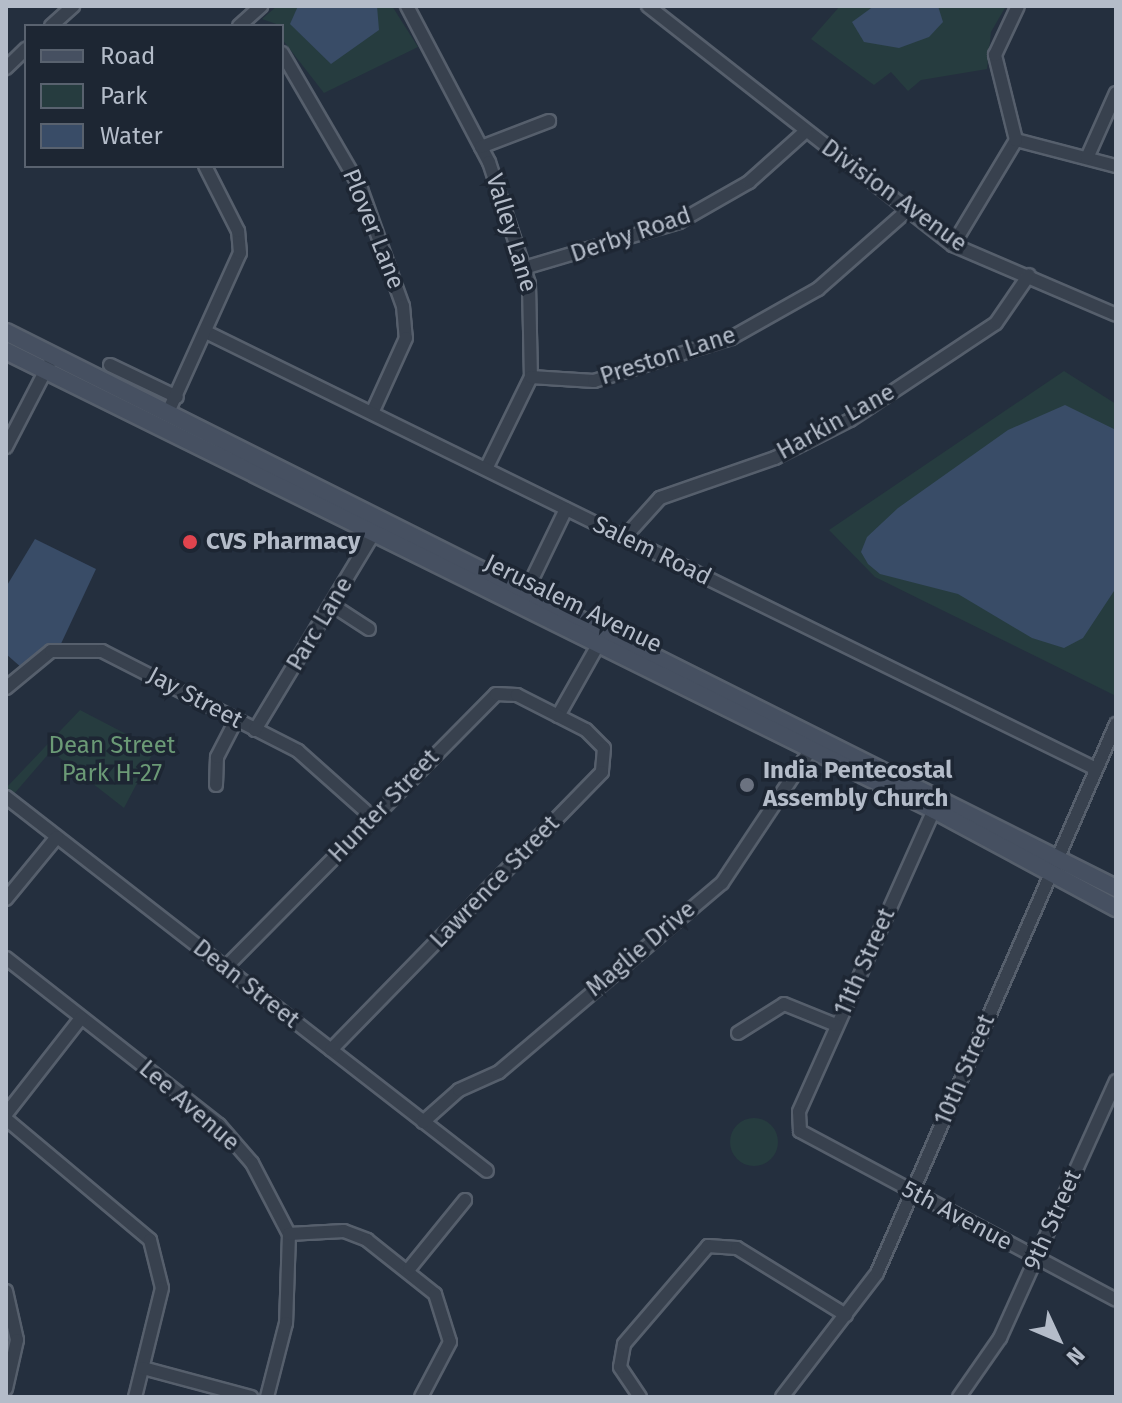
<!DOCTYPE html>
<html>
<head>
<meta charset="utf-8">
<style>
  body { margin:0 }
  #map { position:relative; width:1122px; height:1403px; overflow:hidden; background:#242f3e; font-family:"Fira Sans",sans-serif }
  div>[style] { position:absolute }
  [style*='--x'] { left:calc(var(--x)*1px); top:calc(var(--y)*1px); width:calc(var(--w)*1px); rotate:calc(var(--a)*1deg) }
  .green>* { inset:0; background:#263c3f }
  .round { border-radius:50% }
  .water>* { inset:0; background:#394c67 }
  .roads { filter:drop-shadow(2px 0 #565f6c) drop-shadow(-2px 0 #565f6c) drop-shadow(0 2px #565f6c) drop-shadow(0 -2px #565f6c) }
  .minor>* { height:12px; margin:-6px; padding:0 6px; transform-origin:6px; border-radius:6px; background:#38414e }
  .secondary>* { height:16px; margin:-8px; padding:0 8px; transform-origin:8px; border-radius:8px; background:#465061 }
  .dots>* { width:22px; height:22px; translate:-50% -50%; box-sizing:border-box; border:4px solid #1d2633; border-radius:50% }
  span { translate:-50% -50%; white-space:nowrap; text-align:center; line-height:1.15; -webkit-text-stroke:7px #1d2633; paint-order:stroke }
  .street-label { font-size:24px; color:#b4bcc9 }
  .poi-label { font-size:24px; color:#b4bcc9; font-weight:700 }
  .left { translate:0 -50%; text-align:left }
  .park-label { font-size:24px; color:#6b9a76 }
  .frame { position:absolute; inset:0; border:8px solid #b4bcc9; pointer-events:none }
  .legend { position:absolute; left:24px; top:24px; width:260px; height:144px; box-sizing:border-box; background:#1d2633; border:2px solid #59626f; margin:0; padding:10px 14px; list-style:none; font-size:24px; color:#b4bcc9 }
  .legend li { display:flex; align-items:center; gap:16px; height:40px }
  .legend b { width:40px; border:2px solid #59626f }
  .north { position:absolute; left:1018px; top:1299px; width:80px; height:80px; -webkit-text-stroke:6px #1d2633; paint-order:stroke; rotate:134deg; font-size:22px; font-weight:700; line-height:32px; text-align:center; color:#b4bcc9 }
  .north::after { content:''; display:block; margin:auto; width:28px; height:36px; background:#b4bcc9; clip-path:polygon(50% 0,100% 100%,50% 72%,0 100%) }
</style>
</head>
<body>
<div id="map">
  <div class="green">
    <i style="clip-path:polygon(277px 6px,392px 6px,418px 47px,324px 93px,282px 39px,282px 26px,262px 19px)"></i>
    <i style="clip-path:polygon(840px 6px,1006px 6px,991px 32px,987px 69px,921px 80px,908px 91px,891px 72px,874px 85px,811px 39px)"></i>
    <i style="clip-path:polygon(1064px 371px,1116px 404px,1116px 696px,875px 577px,829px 530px)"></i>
    <i style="clip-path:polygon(80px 710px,155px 749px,124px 808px,51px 751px,14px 794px,6px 788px)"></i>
    <i class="round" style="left:730px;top:1118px;width:48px;height:48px"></i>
  </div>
  <div class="water">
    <i style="clip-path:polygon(298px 6px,377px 6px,379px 30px,331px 64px,290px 24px)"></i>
    <i style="clip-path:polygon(874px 6px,938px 6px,943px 22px,929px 37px,899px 48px,864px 42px,852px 22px)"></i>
    <i style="clip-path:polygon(1065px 405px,1116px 430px,1116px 588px,1083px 638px,1064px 648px,1032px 638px,958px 594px,880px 574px,868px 564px,861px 552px,867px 537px,898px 508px,1008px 430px)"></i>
    <i style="clip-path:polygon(35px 539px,96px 569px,59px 648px,22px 668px,6px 654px,6px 587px)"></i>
  </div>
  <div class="roads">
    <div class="minor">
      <i style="--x:407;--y:6;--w:176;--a:62.3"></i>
      <i style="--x:489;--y:162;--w:128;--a:71.8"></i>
      <i style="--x:529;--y:284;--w:93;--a:88.8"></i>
      <i style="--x:531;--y:377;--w:102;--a:116.1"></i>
      <i style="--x:648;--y:6;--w:387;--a:38.1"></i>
      <i style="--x:953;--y:245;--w:177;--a:23.2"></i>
      <i style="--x:51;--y:26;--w:30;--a:-42"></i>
      <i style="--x:239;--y:26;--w:30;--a:-42"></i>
      <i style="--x:282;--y:53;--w:157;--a:59.8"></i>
      <i style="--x:361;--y:189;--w:124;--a:70.3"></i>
      <i style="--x:403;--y:306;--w:32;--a:85"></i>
      <i style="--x:406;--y:338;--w:82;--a:114.4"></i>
      <i style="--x:6;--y:68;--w:28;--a:-44"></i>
      <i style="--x:1016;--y:140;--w:103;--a:14.6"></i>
      <i style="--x:481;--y:147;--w:73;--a:-20.9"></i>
      <i style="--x:1087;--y:158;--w:71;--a:-66"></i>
      <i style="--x:953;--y:245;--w:122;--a:-59"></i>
      <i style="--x:1016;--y:140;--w:88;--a:-103.9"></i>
      <i style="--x:995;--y:55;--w:54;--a:-64.9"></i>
      <i style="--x:524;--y:268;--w:162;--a:-16.5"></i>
      <i style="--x:679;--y:222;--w:81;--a:-29.7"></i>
      <i style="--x:749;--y:182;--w:76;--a:-41.8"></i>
      <i style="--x:208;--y:333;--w:989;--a:26.15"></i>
      <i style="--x:110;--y:365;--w:74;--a:25.5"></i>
      <i style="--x:531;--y:377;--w:63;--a:3.6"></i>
      <i style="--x:594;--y:381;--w:144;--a:-17.4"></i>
      <i style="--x:731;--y:338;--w:100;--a:-29.4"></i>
      <i style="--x:818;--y:289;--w:120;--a:-41.3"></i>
      <i style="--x:169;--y:410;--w:172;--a:-65.7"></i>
      <i style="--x:240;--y:253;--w:22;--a:-95"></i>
      <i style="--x:238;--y:231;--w:73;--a:-116.9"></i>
      <i style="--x:6;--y:447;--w:93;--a:-62.6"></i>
      <i style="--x:624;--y:538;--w:54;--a:-48"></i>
      <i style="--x:660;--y:498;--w:122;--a:-19.2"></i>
      <i style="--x:775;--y:458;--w:84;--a:-26.9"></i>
      <i style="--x:850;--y:420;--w:175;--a:-33.6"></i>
      <i style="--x:996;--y:323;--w:58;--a:-55.5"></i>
      <i style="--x:522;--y:600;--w:101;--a:-64.2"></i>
      <i style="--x:332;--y:605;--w:44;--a:33"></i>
      <i style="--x:6;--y:688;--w:58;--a:-39.4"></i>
      <i style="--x:51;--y:651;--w:51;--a:0"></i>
      <i style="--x:102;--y:651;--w:220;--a:27"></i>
      <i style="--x:298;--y:751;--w:99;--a:41.7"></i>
      <i style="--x:558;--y:716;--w:90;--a:-60.6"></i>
      <i style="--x:255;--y:730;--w:236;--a:-58.9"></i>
      <i style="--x:216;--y:785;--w:28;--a:-88"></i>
      <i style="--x:217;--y:757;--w:42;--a:-62.8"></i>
      <i style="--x:6;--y:797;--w:609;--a:37.87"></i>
      <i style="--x:937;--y:803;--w:338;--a:114.1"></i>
      <i style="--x:799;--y:1112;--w:19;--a:87"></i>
      <i style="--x:800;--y:1131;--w:358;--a:28.1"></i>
      <i style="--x:6;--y:899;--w:80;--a:-50.6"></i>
      <i style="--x:6;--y:958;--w:271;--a:38.1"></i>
      <i style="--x:219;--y:1125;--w:50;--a:49"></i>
      <i style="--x:252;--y:1163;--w:80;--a:62.5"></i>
      <i style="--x:289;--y:1234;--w:89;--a:91.9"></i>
      <i style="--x:286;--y:1323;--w:76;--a:104.4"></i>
      <i style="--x:225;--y:968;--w:385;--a:-45.3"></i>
      <i style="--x:496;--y:694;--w:21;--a:3"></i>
      <i style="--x:517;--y:695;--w:77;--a:26.9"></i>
      <i style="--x:586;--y:730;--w:25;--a:45"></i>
      <i style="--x:604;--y:748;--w:24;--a:95"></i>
      <i style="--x:602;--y:772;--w:388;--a:134.3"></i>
      <i style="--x:738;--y:1033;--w:54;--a:-32.2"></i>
      <i style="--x:784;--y:1004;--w:56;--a:22"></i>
      <i style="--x:6;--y:1114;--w:122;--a:-52"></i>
      <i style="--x:6;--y:1119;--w:188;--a:40"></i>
      <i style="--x:150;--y:1240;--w:49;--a:76"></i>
      <i style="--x:162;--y:1288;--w:112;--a:103.9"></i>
      <i style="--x:423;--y:1122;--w:48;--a:-41.6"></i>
      <i style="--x:459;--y:1090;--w:44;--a:-24.2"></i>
      <i style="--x:499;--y:1072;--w:292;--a:-40.3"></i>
      <i style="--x:722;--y:883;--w:168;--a:-56.4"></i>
      <i style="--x:289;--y:1234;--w:55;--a:-3.1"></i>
      <i style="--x:344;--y:1231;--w:25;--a:21"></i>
      <i style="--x:367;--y:1240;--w:87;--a:38.5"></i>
      <i style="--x:435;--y:1294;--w:50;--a:72.6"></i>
      <i style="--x:450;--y:1342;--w:62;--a:117.8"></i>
      <i style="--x:409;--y:1269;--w:89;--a:-50.9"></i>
      <i style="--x:6;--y:1291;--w:50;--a:77.3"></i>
      <i style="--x:17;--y:1340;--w:50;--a:102.7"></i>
      <i style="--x:143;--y:1368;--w:112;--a:15"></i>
      <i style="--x:640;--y:1397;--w:36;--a:-124"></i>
      <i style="--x:620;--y:1367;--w:23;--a:-80"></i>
      <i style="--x:624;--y:1344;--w:129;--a:-49.4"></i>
      <i style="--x:708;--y:1246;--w:29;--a:4"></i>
      <i style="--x:737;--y:1248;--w:128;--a:31.6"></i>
      <i style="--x:782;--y:1397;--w:156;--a:-52.5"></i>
      <i style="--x:877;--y:1273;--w:599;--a:-66.47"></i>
      <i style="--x:959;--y:1397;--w:72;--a:-55.2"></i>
      <i style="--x:1000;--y:1338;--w:282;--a:-65.7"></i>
    </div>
    <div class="secondary">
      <i style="--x:6;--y:332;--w:1241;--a:26.61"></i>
      <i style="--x:6;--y:351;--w:1035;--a:26.32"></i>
      <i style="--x:934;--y:810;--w:207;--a:28.3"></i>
    </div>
  </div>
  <div class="dots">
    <i style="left:190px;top:542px;background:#e0444e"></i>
    <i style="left:747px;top:785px;background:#6b7280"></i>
  </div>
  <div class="street-label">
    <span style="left:894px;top:196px;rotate:36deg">Division Avenue</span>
    <span style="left:373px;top:229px;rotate:68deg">Plover Lane</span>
    <span style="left:511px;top:233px;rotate:73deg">Valley Lane</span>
    <span style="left:631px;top:235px;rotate:-19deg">Derby Road</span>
    <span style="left:668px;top:356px;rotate:-18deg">Preston Lane</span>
    <span style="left:836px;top:422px;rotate:-29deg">Harkin Lane</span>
    <span style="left:652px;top:551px;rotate:26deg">Salem Road</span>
    <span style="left:573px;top:604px;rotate:26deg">Jerusalem Avenue</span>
    <span style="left:320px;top:624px;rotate:-59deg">Parc Lane</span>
    <span style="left:195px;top:698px;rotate:28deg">Jay Street</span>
    <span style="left:384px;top:806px;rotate:-46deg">Hunter Street</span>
    <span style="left:495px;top:882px;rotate:-46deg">Lawrence Street</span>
    <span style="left:641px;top:949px;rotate:-40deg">Maglie Drive</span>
    <span style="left:865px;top:962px;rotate:-66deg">11th Street</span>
    <span style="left:246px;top:984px;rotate:38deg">Dean Street</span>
    <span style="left:965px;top:1070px;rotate:-67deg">10th Street</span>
    <span style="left:189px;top:1106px;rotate:41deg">Lee Avenue</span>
    <span style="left:957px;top:1216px;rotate:28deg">5th Avenue</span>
    <span style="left:1053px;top:1220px;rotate:-66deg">9th Street</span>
  </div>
  <div class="poi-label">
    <span class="left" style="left:206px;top:542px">CVS Pharmacy</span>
    <span class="left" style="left:763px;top:785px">India Pentecostal<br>Assembly Church</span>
  </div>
  <div class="park-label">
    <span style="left:112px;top:760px">Dean Street<br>Park H-27</span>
  </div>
  <div class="frame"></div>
  <ul class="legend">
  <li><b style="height:10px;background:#465061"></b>Road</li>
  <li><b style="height:22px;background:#263c3f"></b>Park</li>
  <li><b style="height:22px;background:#394c67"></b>Water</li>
  </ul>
  <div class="north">N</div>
</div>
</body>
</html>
